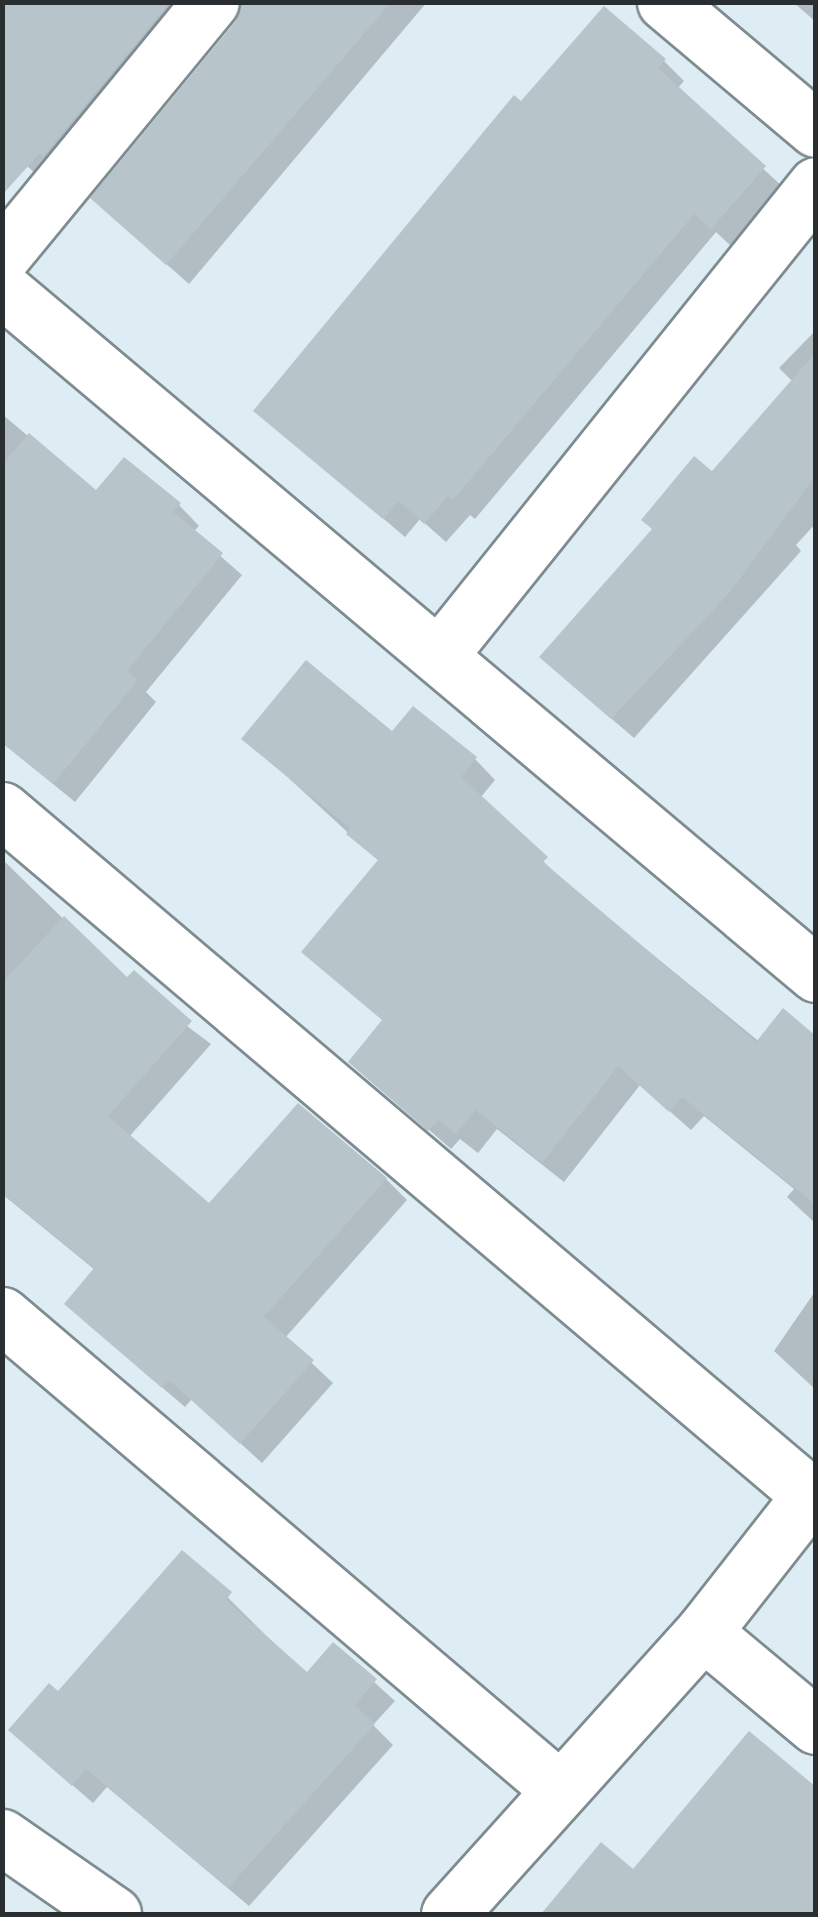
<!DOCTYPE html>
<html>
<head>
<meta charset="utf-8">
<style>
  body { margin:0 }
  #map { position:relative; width:818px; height:1917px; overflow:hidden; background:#deedf3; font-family:Inter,sans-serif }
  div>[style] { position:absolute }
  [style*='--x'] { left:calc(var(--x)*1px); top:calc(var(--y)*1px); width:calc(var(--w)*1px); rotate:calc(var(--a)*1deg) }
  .shadow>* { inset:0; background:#0003 }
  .building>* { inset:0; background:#b7c5cb }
  .roads { filter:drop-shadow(2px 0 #7e8c91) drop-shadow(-2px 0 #7e8c91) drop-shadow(0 2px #7e8c91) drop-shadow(0 -2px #7e8c91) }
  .minor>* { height:55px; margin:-27.5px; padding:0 27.5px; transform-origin:27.5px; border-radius:27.5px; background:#fff }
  span { translate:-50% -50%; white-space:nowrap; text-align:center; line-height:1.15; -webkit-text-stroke:8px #deedf3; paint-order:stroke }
  .frame { position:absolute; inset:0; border:5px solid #292e30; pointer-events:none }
</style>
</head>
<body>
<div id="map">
  <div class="shadow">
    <i style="clip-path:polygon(2px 2px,173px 2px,163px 15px,182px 35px,50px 187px,2px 143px)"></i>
    <i style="clip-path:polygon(279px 2px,427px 2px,189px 284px,115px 219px)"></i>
    <i style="clip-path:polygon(793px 2px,816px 2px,816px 22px)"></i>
    <i style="clip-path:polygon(664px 61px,684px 81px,677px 89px,784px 188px,732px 247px,716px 232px,475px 519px,470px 515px,446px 542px,420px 519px,405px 537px,257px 411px,521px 104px)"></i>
    <i style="clip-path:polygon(816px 330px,816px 523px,796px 545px,801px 551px,634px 738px,564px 678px,713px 474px,793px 382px,779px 368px)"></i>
    <i style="clip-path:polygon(2px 414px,96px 494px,179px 505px,199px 526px,193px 532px,242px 575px,146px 692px,156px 702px,75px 802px,2px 742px)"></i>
    <i style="clip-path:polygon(393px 735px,475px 759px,495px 780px,480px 798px,564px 882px,816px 1088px,816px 1224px,787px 1197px,794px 1189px,704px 1116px,691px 1130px,640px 1085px,564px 1182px,497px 1129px,478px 1153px,460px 1139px,451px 1149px,351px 1062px,384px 1021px,380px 862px,245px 738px)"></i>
    <i style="clip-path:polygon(2px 859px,127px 981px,211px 1044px,129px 1137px,209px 1206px,386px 1179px,407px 1200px,285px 1338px,333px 1383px,262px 1463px,192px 1399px,185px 1407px,88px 1324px,95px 1270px,2px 1194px)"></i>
    <i style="clip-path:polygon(816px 1290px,816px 1390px,774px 1351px)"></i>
    <i style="clip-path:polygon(183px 1553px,307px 1676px,333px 1645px,395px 1701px,373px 1725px,393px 1745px,249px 1906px,107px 1787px,93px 1803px,31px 1749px,58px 1694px)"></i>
    <i style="clip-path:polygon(816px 1790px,816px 1914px,543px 1914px,601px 1846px,633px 1872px)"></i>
  </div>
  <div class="building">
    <i style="clip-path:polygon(2px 2px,170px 2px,43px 156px,40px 153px,2px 195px)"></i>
    <i style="clip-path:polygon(242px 2px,391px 2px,166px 265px,90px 198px,235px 22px)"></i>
    <i style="clip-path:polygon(604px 6px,666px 59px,658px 68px,766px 166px,711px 229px,694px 214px,453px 500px,448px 496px,424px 524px,399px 501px,383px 519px,253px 411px,514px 95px,521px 101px)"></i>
    <i style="clip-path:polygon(816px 352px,816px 475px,730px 592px,611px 719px,539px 657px,652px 529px,641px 520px,694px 456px,712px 471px)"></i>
    <i style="clip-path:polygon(29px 433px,96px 490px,124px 457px,181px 503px,173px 512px,223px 553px,127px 671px,138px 680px,53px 784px,2px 743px,2px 465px)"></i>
    <i style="clip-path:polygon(306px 660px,392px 731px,413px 706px,477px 757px,461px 777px,548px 857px,543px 862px,756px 1042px,783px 1008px,816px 1036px,816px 1205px,682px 1097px,669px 1112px,618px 1066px,542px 1163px,476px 1110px,456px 1134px,438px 1120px,428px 1131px,348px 1062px,382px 1020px,301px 952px,378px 860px,346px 834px,350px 828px,241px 739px)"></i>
    <i style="clip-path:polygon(64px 916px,127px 977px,134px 970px,192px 1021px,108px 1116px,209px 1203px,298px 1103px,387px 1178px,264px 1317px,314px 1360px,240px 1444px,169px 1380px,162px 1388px,64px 1304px,94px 1268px,2px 1193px,2px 983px)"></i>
    <i style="clip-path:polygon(182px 1550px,232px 1592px,226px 1600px,307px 1672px,333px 1642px,377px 1679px,355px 1705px,375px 1724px,228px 1888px,86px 1769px,72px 1786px,8px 1730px,49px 1683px,58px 1691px)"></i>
    <i style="clip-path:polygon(749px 1731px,816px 1787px,816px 1914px,541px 1914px,601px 1842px,633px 1869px)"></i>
  </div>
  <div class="roads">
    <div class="minor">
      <i style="--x:665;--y:2;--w:197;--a:40.1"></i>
      <i style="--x:2;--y:256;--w:329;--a:-50.6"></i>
      <i style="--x:2;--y:289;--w:1064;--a:40.08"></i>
      <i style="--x:440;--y:654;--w:601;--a:-51.28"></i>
      <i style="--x:2;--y:810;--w:1059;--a:40.29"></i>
      <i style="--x:2;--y:1315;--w:730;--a:40.39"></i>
      <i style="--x:703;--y:1632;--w:147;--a:39.8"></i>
      <i style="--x:2;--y:1837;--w:135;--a:34.7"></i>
      <i style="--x:449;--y:1914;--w:380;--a:-48"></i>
      <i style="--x:703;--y:1632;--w:183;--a:-51.9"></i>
    </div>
  </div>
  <div class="frame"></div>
</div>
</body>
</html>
